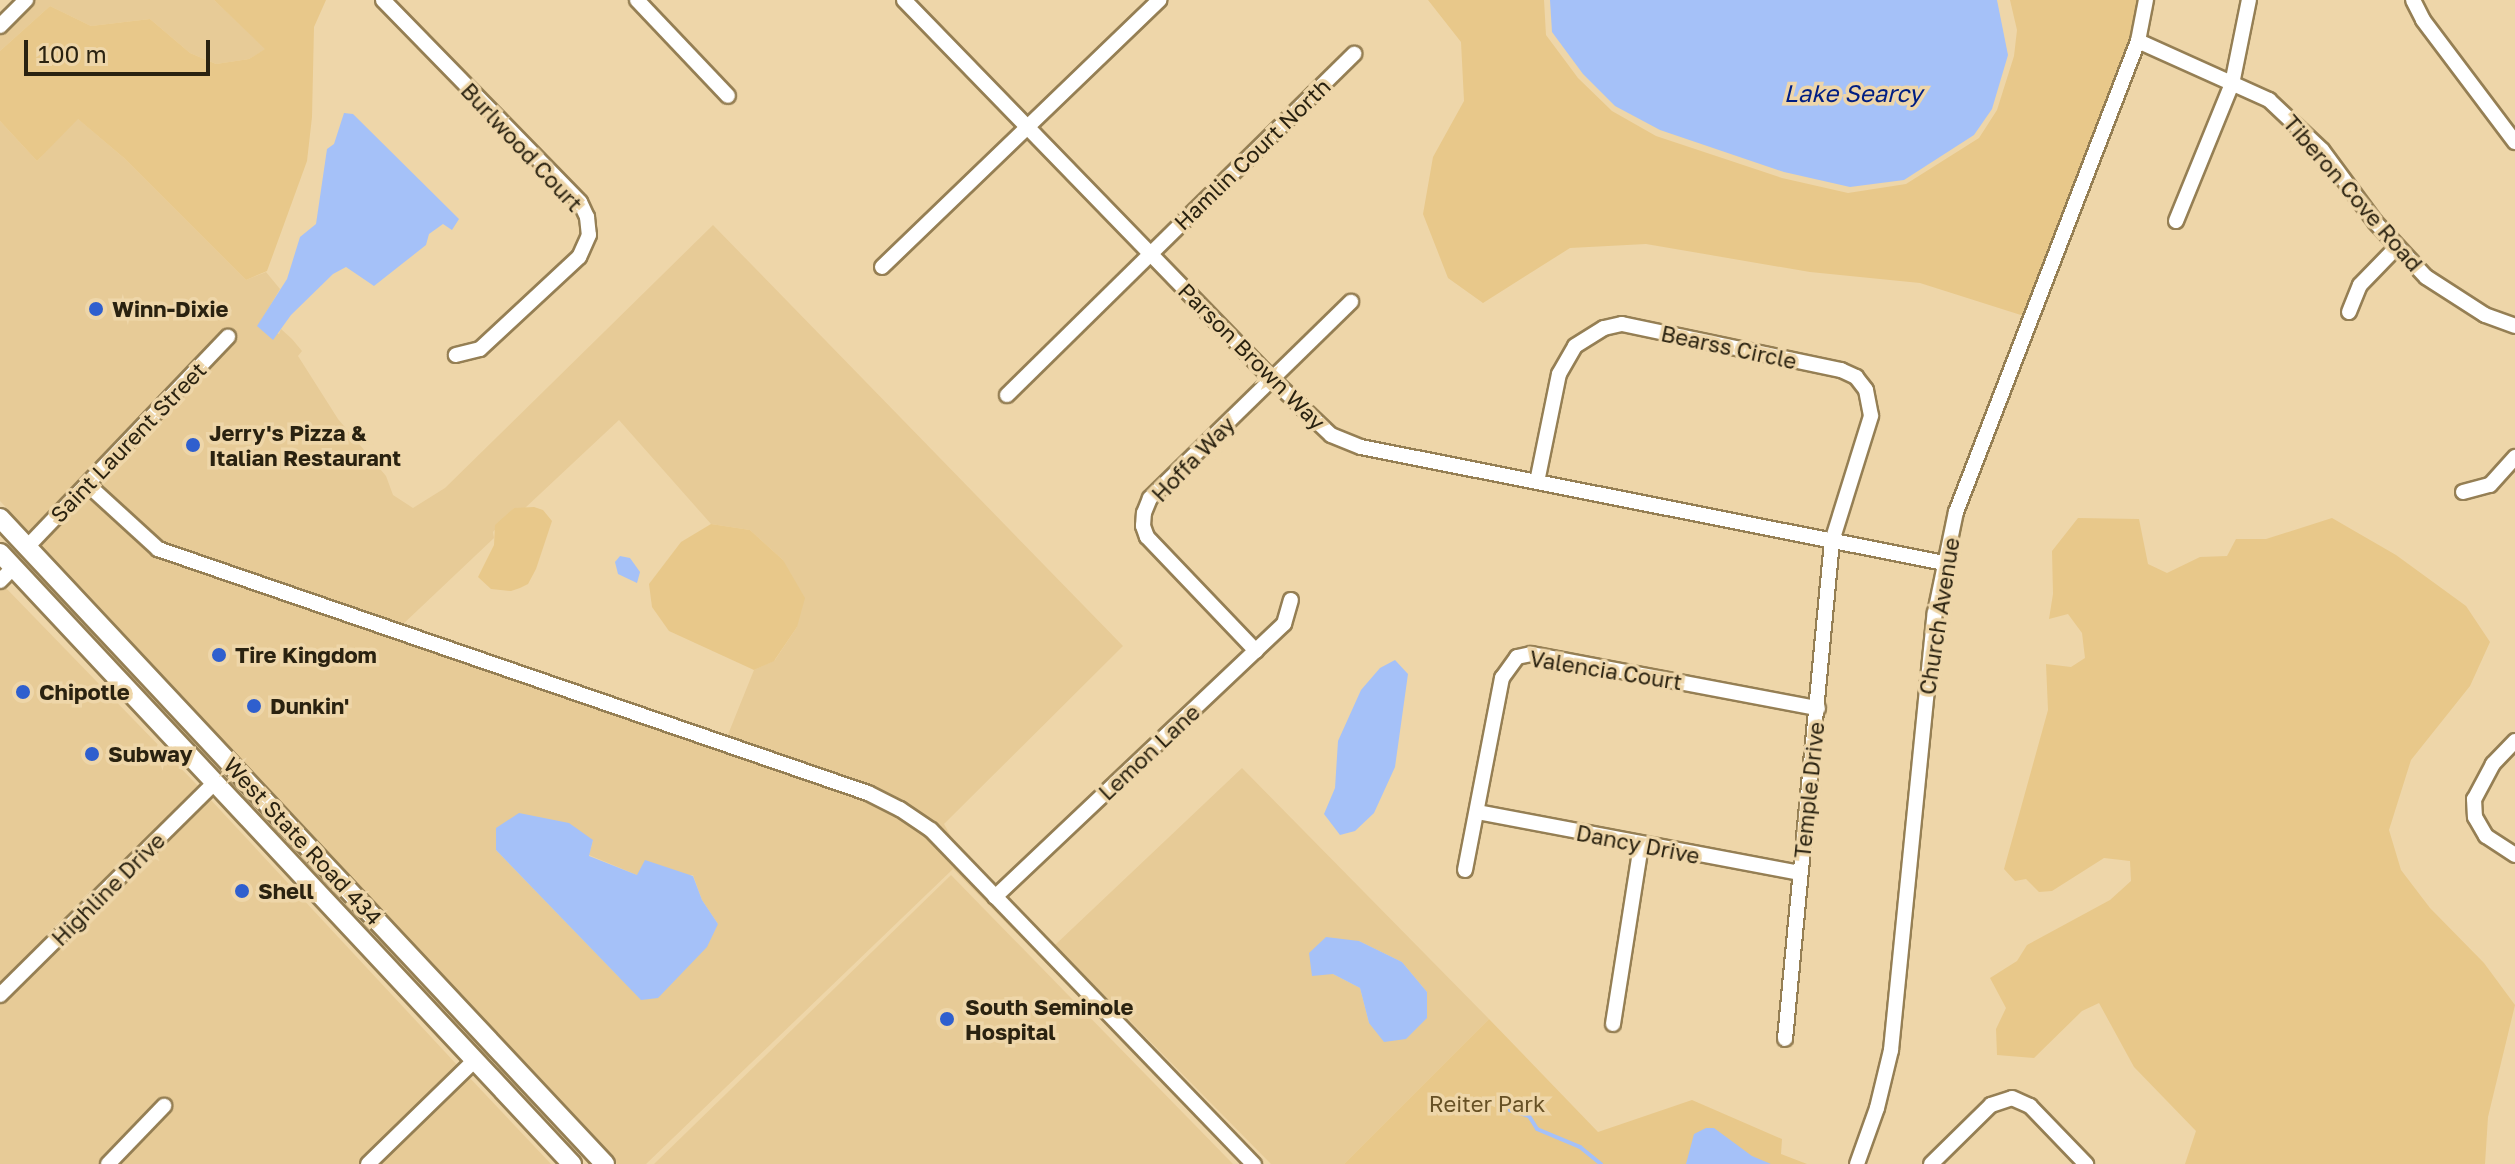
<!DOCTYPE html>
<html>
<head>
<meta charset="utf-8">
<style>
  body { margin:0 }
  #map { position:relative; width:2515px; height:1164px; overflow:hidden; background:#eed6a9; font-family:"Golos Text",sans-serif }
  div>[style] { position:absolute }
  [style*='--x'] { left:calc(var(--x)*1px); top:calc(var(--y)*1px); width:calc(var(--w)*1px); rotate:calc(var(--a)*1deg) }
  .built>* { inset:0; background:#e7cb97 }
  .green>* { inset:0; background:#e8c88a }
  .water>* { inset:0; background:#a5c1f8 }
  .stream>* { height:4px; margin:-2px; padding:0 2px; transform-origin:2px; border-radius:2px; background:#a5c1f8 }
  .roads { filter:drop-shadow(2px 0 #957f54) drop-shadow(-2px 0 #957f54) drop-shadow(0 2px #957f54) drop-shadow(0 -2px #957f54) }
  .minor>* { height:14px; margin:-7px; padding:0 7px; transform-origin:7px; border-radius:7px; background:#fff }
  .major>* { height:18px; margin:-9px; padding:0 9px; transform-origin:9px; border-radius:9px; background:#fff }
  .dots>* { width:22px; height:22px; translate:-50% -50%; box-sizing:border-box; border:4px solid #eed6a9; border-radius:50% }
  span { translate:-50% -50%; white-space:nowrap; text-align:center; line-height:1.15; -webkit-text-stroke:7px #eed6a9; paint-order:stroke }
  .street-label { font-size:22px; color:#2a2210 }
  .poi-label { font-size:22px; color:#2a2210; font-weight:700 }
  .left { translate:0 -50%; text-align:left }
  .park-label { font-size:22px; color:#665024 }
  .water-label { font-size:24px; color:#001e83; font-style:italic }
  .scale { position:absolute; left:24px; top:40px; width:186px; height:36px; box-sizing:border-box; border:4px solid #2a2210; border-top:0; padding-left:10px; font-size:24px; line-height:28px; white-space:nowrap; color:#2a2210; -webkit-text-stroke:6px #eed6a9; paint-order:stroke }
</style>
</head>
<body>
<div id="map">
  <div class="built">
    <i style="clip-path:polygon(35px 0,214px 0,266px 49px,249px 59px,216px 64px,190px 53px,150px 19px,91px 26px,50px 6px,0 51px,0 35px)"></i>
    <i style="clip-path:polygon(77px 118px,124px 158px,246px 280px,266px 272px,280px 289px,258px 326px,279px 334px,281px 329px,292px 339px,302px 351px,298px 356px,338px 419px,386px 476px,393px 495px,413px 508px,445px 488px,713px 225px,1123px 646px,944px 824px,958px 849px,876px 789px,727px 737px,754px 670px,775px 660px,797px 627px,783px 560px,750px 530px,711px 524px,619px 420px,525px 508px,514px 508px,493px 532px,494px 538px,401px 626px,161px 543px,98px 485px,237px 336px,229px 327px,31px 534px,0 501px,0 121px,37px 161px)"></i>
    <i style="clip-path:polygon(evenodd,88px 495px,149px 554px,159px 559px,864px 800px,896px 815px,926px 836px,1244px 1164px,953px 869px,646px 1164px,617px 1164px,40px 543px,88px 495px,593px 840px,589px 855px,637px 875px,693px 875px,702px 900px,718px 924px,619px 977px,496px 850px,593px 840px)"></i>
    <i style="clip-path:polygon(4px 586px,200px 788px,0 986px,0 590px)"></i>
    <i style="clip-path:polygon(evenodd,1242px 768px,1489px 1019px,1344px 1164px,1271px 1164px,1055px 945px,1242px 768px,1359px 941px,1402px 962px,1427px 992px,1369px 1023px,1360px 988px,1333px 974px,1359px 941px)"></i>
    <i style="clip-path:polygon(209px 798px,459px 1067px,359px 1164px,117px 1164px,173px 1106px,164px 1097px,100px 1164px,0 1164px,0 1004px)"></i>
    <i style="clip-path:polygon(951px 875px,1233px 1164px,654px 1164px)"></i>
    <i style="clip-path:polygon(468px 1076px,551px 1164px,378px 1164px)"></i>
  </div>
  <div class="green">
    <i style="clip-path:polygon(214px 0,326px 0,314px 27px,312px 117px,307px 161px,267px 271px,246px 280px,124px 158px,78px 119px,37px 161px,0 121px,0 51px,50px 6px,91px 26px,150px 19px,190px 53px,216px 64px,249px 59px,265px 49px)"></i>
    <i style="clip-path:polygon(1428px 0,1544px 0,1546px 35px,1578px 78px,1612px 111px,1656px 136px,1782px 178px,1848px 193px,1906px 184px,1979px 138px,1997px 110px,2014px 56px,2017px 30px,2010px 0,2139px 0,2132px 39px,2024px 316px,1920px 283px,1810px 272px,1646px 244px,1570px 248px,1483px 303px,1448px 278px,1423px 214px,1433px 157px,1464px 101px,1461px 42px)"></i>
    <i style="clip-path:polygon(534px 507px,543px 510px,552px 521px,536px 569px,528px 584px,520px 588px,511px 591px,491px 589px,478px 577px,494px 545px,495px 525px,514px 508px)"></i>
    <i style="clip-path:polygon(2078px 518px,2139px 519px,2148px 564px,2167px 573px,2200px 557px,2227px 556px,2236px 539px,2266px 539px,2332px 518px,2396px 555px,2466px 606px,2490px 642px,2470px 686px,2411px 760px,2389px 830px,2401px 870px,2430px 908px,2484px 963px,2515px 1005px,2488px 1117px,2485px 1164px,2185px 1164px,2196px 1131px,2134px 1067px,2099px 1003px,2082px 1011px,2034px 1058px,1997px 1055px,1996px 1029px,2006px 1008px,1990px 978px,2017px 961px,2027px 945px,2110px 900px,2131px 881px,2130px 861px,2104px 858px,2052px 891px,2039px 892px,2026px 879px,2015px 881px,2004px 869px,2048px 710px,2046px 664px,2071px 667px,2085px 658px,2082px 633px,2068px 614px,2049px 619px,2053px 594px,2052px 551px)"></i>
    <i style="clip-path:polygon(711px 524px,750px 530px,783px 560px,805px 598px,797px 627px,774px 661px,754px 670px,669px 631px,652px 607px,649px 584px,681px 542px)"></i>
    <i style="clip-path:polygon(1489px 1019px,1598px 1132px,1692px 1100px,1782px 1139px,1781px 1154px,1807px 1164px,1344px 1164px)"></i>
  </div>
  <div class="water">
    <i style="clip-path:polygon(1550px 0,1997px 0,2008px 55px,1992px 109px,1974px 135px,1904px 180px,1850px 187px,1784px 172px,1660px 130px,1615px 106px,1583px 74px,1552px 32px)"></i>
    <i style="clip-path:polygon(344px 113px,353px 114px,459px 219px,452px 230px,443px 224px,429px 234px,426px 245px,374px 286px,346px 267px,333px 274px,291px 315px,273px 340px,257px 326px,287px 279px,300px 237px,316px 224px,327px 149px,334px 144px)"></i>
    <i style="clip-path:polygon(620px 556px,630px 558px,640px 572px,637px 583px,618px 574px,615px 562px)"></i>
    <i style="clip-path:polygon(1395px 660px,1408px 674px,1395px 767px,1374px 813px,1355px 831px,1340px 835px,1324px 814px,1335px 788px,1338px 741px,1361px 690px,1380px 668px)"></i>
    <i style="clip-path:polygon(519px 813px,569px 823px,593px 840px,589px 856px,637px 875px,645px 860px,693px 876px,702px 900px,718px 924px,707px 947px,658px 998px,641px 1000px,496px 850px,496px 828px)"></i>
    <i style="clip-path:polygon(1326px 937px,1359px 941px,1402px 962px,1427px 992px,1427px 1018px,1406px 1039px,1384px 1042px,1369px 1023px,1360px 988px,1333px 974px,1312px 976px,1309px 953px)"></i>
    <i style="clip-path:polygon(1706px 1128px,1714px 1128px,1752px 1156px,1771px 1164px,1686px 1164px,1694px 1134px)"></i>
  </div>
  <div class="stream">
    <i style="--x:1506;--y:1099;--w:12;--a:70"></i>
    <i style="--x:1510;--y:1110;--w:20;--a:18"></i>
    <i style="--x:1529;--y:1116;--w:15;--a:58"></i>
    <i style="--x:1537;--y:1129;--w:47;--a:22.7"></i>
    <i style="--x:1580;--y:1147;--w:27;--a:39"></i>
  </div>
  <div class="roads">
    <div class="minor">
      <i style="--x:383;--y:0;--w:282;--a:45.7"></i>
      <i style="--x:580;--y:202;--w:17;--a:65"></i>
      <i style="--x:587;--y:217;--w:18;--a:84"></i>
      <i style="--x:589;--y:235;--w:24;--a:114"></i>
      <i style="--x:579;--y:257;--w:135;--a:137.1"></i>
      <i style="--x:480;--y:349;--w:25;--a:166"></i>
      <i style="--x:637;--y:0;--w:132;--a:46.5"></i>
      <i style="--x:904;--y:0;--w:528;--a:45.84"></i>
      <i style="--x:1272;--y:379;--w:81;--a:43.5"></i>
      <i style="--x:1331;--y:435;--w:32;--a:22"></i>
      <i style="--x:1361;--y:447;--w:594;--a:11.25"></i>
      <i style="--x:2413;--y:0;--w:22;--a:63"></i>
      <i style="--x:2423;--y:20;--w:153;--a:53"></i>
      <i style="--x:0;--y:26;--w:37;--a:-45"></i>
      <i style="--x:2138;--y:41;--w:144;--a:24.2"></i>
      <i style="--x:2269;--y:100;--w:73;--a:43.3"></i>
      <i style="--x:2322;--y:150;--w:89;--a:53.6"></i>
      <i style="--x:2375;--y:222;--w:75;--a:47.2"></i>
      <i style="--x:2426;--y:277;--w:70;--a:32.8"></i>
      <i style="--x:2485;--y:315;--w:32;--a:20"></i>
      <i style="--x:2176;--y:221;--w:148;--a:-67.8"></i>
      <i style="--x:2232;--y:84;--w:86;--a:-78.6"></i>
      <i style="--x:882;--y:267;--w:385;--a:-43.9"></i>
      <i style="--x:2349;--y:312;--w:29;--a:-68"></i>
      <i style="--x:2360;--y:285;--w:52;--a:-45.8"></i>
      <i style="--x:1007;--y:395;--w:487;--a:-44.5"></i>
      <i style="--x:1537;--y:482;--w:110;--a:-78.5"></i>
      <i style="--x:1559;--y:374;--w:32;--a:-60"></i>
      <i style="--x:1575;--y:346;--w:34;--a:-32"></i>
      <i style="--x:1604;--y:328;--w:18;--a:-13"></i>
      <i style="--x:1622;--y:324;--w:224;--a:11.9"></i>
      <i style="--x:1841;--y:370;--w:17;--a:25"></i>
      <i style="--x:1856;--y:377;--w:16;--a:52"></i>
      <i style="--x:1866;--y:390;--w:26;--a:79"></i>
      <i style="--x:1871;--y:416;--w:131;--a:107.3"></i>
      <i style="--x:1832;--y:541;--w:500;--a:95.39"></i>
      <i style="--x:88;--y:485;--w:95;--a:42.4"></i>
      <i style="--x:158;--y:549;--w:751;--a:18.97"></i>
      <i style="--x:868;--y:793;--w:36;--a:27"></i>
      <i style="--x:900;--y:809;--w:37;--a:34"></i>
      <i style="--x:931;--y:830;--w:465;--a:46"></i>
      <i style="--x:2463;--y:492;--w:28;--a:-15"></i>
      <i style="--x:2490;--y:485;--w:38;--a:-48"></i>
      <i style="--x:27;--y:547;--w:291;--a:-46.3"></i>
      <i style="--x:0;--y:581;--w:20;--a:-45"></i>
      <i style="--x:1256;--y:651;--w:158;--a:-133.7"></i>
      <i style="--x:1147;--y:537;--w:12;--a:-110"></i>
      <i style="--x:1143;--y:526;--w:13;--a:-86"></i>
      <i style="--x:1144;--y:513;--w:16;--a:-68"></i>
      <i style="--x:1150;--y:498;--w:281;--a:-44.3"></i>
      <i style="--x:2515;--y:741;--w:32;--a:134"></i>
      <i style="--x:2493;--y:764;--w:40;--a:118"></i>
      <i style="--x:2474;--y:799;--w:18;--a:87"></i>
      <i style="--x:2475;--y:817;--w:22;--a:60"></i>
      <i style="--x:2486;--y:836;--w:35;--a:33"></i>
      <i style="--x:1477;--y:812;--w:329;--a:10.7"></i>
      <i style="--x:1465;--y:870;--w:196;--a:-79.1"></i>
      <i style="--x:1502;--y:678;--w:26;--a:-54"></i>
      <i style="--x:1517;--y:657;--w:14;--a:-12"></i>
      <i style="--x:1531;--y:654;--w:292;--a:10.7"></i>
      <i style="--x:995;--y:897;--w:398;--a:-43.4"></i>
      <i style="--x:1284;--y:624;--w:25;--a:-74"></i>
      <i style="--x:0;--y:995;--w:303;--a:-44.7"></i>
      <i style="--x:1613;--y:1024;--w:181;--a:-81.1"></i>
      <i style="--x:108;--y:1164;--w:81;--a:-46"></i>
      <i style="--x:368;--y:1164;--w:149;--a:-44.2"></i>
      <i style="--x:1857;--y:1164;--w:59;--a:-70.3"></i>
      <i style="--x:1877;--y:1108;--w:60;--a:-76.4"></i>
      <i style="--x:1891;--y:1050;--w:439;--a:-84.3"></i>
      <i style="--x:1935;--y:613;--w:103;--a:-78.3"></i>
      <i style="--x:1956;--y:512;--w:505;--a:-68.87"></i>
      <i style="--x:2138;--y:41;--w:42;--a:-79"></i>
      <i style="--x:1931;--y:1164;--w:84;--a:-44.5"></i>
      <i style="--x:1991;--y:1105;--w:22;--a:-18"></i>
      <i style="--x:2012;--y:1098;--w:20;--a:24"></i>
      <i style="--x:2030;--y:1106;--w:81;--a:46"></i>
    </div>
    <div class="major">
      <i style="--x:0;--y:518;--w:885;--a:46.88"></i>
      <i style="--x:0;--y:553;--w:837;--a:46.89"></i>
    </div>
  </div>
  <div class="dots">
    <i style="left:96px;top:309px;background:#2f5fce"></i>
    <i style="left:193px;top:445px;background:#2f5fce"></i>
    <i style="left:219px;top:655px;background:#2f5fce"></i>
    <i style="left:23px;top:692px;background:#2f5fce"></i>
    <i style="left:254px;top:706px;background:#2f5fce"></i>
    <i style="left:92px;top:754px;background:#2f5fce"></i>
    <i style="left:242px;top:891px;background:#2f5fce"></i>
    <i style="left:947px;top:1019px;background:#2f5fce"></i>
  </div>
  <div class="street-label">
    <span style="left:522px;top:147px;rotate:47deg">Burlwood Court</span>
    <span style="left:1252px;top:154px;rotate:-44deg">Hamlin Court North</span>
    <span style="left:2353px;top:193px;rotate:49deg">Tiberon Cove Road</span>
    <span style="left:1729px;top:347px;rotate:12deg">Bearss Circle</span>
    <span style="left:1252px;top:356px;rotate:45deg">Parson Brown Way</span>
    <span style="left:128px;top:442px;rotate:-46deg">Saint Laurent Street</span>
    <span style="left:1193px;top:459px;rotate:-46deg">Hoffa Way</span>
    <span style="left:1939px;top:616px;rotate:-81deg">Church Avenue</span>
    <span style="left:1606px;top:670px;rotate:9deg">Valencia Court</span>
    <span style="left:1149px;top:752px;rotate:-43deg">Lemon Lane</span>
    <span style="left:1809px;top:790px;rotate:-84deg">Temple Drive</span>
    <span style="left:303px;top:841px;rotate:47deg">West State Road 434</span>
    <span style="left:1638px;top:844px;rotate:11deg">Dancy Drive</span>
    <span style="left:108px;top:889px;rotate:-45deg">Highline Drive</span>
  </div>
  <div class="poi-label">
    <span class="left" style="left:112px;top:309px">Winn-Dixie</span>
    <span class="left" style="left:209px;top:445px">Jerry's Pizza &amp;<br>Italian Restaurant</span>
    <span class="left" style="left:235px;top:655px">Tire Kingdom</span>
    <span class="left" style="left:39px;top:692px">Chipotle</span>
    <span class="left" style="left:270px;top:706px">Dunkin'</span>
    <span class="left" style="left:108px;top:754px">Subway</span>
    <span class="left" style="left:258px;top:891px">Shell</span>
    <span class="left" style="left:965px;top:1019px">South Seminole<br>Hospital</span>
  </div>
  <div class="park-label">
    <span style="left:1487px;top:1104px">Reiter Park</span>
  </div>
  <div class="water-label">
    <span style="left:1853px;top:93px">Lake Searcy</span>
  </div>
  <div class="scale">100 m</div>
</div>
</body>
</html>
